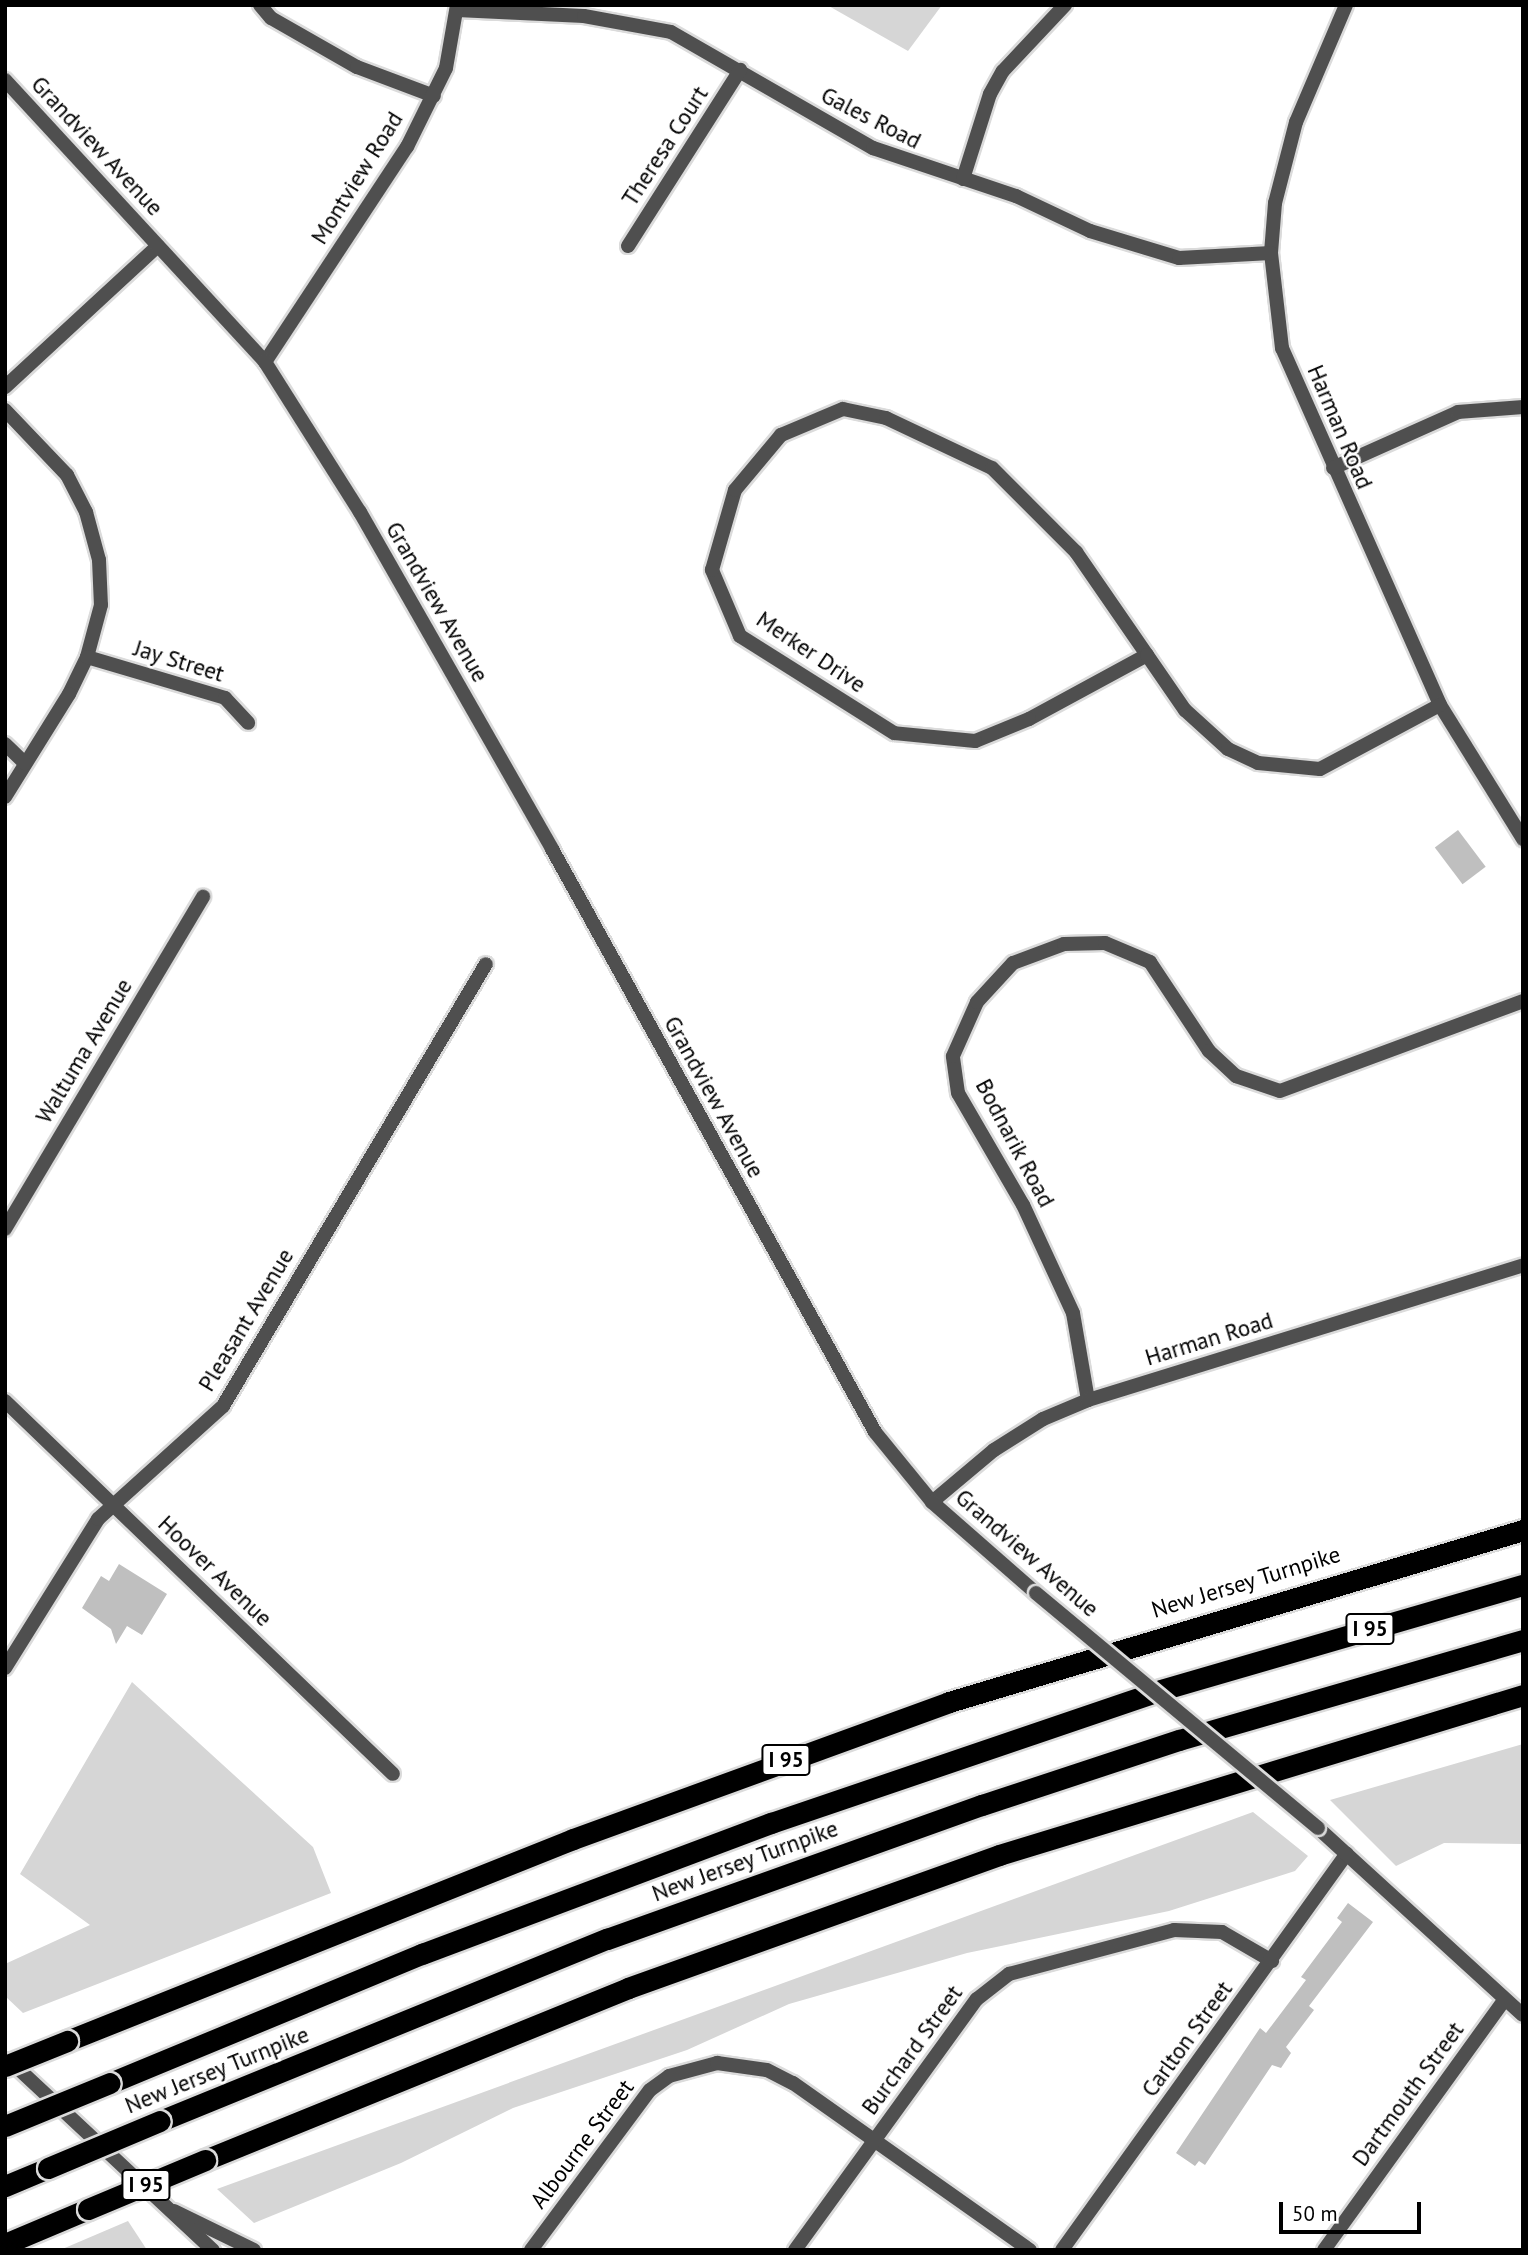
<!DOCTYPE html>
<html>
<head>
<meta charset="utf-8">
<style>
  body { margin:0 }
  #map { position:relative; width:1528px; height:2255px; overflow:hidden; background:#fff; font-family:"PT Sans",sans-serif }
  div>[style] { position:absolute }
  [style*='--x'] { left:calc(var(--x)*1px); top:calc(var(--y)*1px); width:calc(var(--w)*1px); rotate:calc(var(--a)*1deg) }
  .green>* { inset:0; background:#d6d6d6 }
  .building>* { inset:0; background:#bfbfbf; transform-origin:0 0 }
  .roads { filter:drop-shadow(2px 0 #dbdbdb) drop-shadow(-2px 0 #dbdbdb) drop-shadow(0 2px #dbdbdb) drop-shadow(0 -2px #dbdbdb) }
  .minor>* { height:14px; margin:-7px; padding:0 7px; transform-origin:7px; border-radius:7px; background:#4f4f4f }
  .tertiary>* { height:14px; margin:-7px; padding:0 7px; transform-origin:7px; border-radius:7px; background:#4f4f4f }
  .motorway>* { height:21px; margin:-10.5px; padding:0 10.5px; transform-origin:10.5px; border-radius:10.5px; background:#000 }
  .bridges { filter:drop-shadow(2px 0 #dbdbdb) drop-shadow(-2px 0 #dbdbdb) drop-shadow(0 2px #dbdbdb) drop-shadow(0 -2px #dbdbdb) }
  .tertiary-bridge>* { height:14px; margin:-7px; padding:0 7px; transform-origin:7px; border-radius:7px; background:#4f4f4f }
  .motorway-bridge>* { height:21px; margin:-10.5px; padding:0 10.5px; transform-origin:10.5px; border-radius:10.5px; background:#000 }
  span { translate:-50% -50%; white-space:nowrap; text-align:center; line-height:1.15; -webkit-text-stroke:5px #fff; paint-order:stroke }
  .shield-label span { padding:2px 5px; background:#fff; border:2px solid; border-radius:5px; -webkit-text-stroke-width:0 }
  .shield-label { font-size:21px; color:#000; font-weight:700 }
  .street-label { font-size:23px; color:#000 }
  .frame { position:absolute; inset:0; border:7px solid #000; pointer-events:none }
  .scale { position:absolute; left:1279px; top:2202px; width:142px; height:32px; box-sizing:border-box; border:4px solid #000; border-top:0; padding-left:9px; font-size:21px; line-height:24px; white-space:nowrap; color:#000; -webkit-text-stroke:5px #fff; paint-order:stroke }
</style>
</head>
<body>
<div id="map">
  <div class="green">
    <i style="clip-path:polygon(827px 5px,942px 5px,908px 51px)"></i>
    <i style="clip-path:polygon(132px 1682px,313px 1847px,331px 1893px,23px 2013px,5px 1996px,5px 1964px,90px 1925px,20px 1874px)"></i>
    <i style="clip-path:polygon(1523px 1744px,1523px 1844px,1444px 1843px,1396px 1866px,1330px 1800px)"></i>
    <i style="clip-path:polygon(1253px 1812px,1308px 1856px,1295px 1871px,1169px 1911px,967px 1953px,789px 2004px,687px 2050px,513px 2108px,401px 2163px,254px 2223px,217px 2189px)"></i>
    <i style="clip-path:polygon(128px 2221px,147px 2250px,60px 2250px)"></i>
  </div>
  <div class="building">
    <i style="left:1458px;top:830px;width:46px;height:29px;rotate:53deg"></i>
    <i style="clip-path:polygon(119px 1564px,167px 1594px,142px 1635px,127px 1626px,116px 1644px,111px 1629px,82px 1608px,101px 1576px,109px 1581px)"></i>
    <i style="clip-path:polygon(1348px 1903px,1373px 1922px,1309px 2006px,1314px 2010px,1286px 2047px,1291px 2053px,1281px 2068px,1272px 2065px,1205px 2165px,1199px 2161px,1195px 2166px,1176px 2153px,1260px 2028px,1266px 2033px,1306px 1980px,1301px 1977px,1342px 1922px,1337px 1918px)"></i>
  </div>
  <div class="roads">
    <div class="minor">
      <i style="--x:260;--y:5;--w:17;--a:50"></i>
      <i style="--x:271;--y:18;--w:99;--a:29.7"></i>
      <i style="--x:357;--y:67;--w:82;--a:20.6"></i>
      <i style="--x:1346;--y:5;--w:127;--a:113.1"></i>
      <i style="--x:1296;--y:122;--w:84;--a:104.5"></i>
      <i style="--x:1275;--y:203;--w:50;--a:94.6"></i>
      <i style="--x:1271;--y:253;--w:96;--a:83.4"></i>
      <i style="--x:1282;--y:348;--w:390;--a:66.1"></i>
      <i style="--x:1440;--y:705;--w:158;--a:58.2"></i>
      <i style="--x:457;--y:10;--w:127;--a:2.7"></i>
      <i style="--x:584;--y:16;--w:88;--a:10.4"></i>
      <i style="--x:671;--y:32;--w:233;--a:29.9"></i>
      <i style="--x:873;--y:148;--w:151;--a:18.6"></i>
      <i style="--x:1016;--y:196;--w:82;--a:25.3"></i>
      <i style="--x:1090;--y:231;--w:93;--a:16.9"></i>
      <i style="--x:1179;--y:258;--w:92;--a:-3.1"></i>
      <i style="--x:963;--y:179;--w:89;--a:-72.4"></i>
      <i style="--x:990;--y:94;--w:26;--a:-61"></i>
      <i style="--x:1003;--y:71;--w:91;--a:-46.8"></i>
      <i style="--x:628;--y:246;--w:209;--a:-57.5"></i>
      <i style="--x:265;--y:362;--w:258;--a:-56.6"></i>
      <i style="--x:407;--y:147;--w:88;--a:-63.7"></i>
      <i style="--x:446;--y:68;--w:64;--a:-80.1"></i>
      <i style="--x:5;--y:387;--w:208;--a:-42.7"></i>
      <i style="--x:843;--y:409;--w:44;--a:11.8"></i>
      <i style="--x:886;--y:418;--w:117;--a:25.3"></i>
      <i style="--x:992;--y:468;--w:119;--a:45"></i>
      <i style="--x:1076;--y:552;--w:125;--a:55.4"></i>
      <i style="--x:1147;--y:655;--w:134;--a:151.5"></i>
      <i style="--x:1029;--y:719;--w:58;--a:157.8"></i>
      <i style="--x:975;--y:741;--w:81;--a:-174.4"></i>
      <i style="--x:894;--y:733;--w:182;--a:-147.8"></i>
      <i style="--x:740;--y:636;--w:72;--a:-113"></i>
      <i style="--x:712;--y:570;--w:83;--a:-74"></i>
      <i style="--x:735;--y:490;--w:72;--a:-50.1"></i>
      <i style="--x:781;--y:435;--w:67;--a:-22.8"></i>
      <i style="--x:5;--y:410;--w:90;--a:46.4"></i>
      <i style="--x:67;--y:475;--w:42;--a:62.8"></i>
      <i style="--x:86;--y:512;--w:50;--a:74.8"></i>
      <i style="--x:99;--y:560;--w:45;--a:87.5"></i>
      <i style="--x:101;--y:605;--w:54;--a:105.1"></i>
      <i style="--x:87;--y:657;--w:41;--a:115.9"></i>
      <i style="--x:69;--y:694;--w:121;--a:121.9"></i>
      <i style="--x:1333;--y:468;--w:137;--a:-24.1"></i>
      <i style="--x:1458;--y:412;--w:65;--a:-4.4"></i>
      <i style="--x:1147;--y:655;--w:67;--a:55.4"></i>
      <i style="--x:1185;--y:710;--w:58;--a:42.2"></i>
      <i style="--x:1228;--y:749;--w:33;--a:25"></i>
      <i style="--x:1258;--y:763;--w:62;--a:5.5"></i>
      <i style="--x:1320;--y:769;--w:136;--a:-28.1"></i>
      <i style="--x:87;--y:657;--w:144;--a:16.5"></i>
      <i style="--x:225;--y:698;--w:34;--a:47"></i>
      <i style="--x:5;--y:744;--w:28;--a:44"></i>
      <i style="--x:5;--y:1229;--w:387;--a:-59.2"></i>
      <i style="--x:1088;--y:1400;--w:88;--a:-99.8"></i>
      <i style="--x:1073;--y:1313;--w:119;--a:-114.8"></i>
      <i style="--x:1023;--y:1205;--w:129;--a:-120.1"></i>
      <i style="--x:958;--y:1093;--w:37;--a:-98"></i>
      <i style="--x:953;--y:1056;--w:59;--a:-66"></i>
      <i style="--x:977;--y:1002;--w:53;--a:-47.3"></i>
      <i style="--x:1013;--y:963;--w:54;--a:-20.4"></i>
      <i style="--x:1064;--y:944;--w:41;--a:-1.4"></i>
      <i style="--x:1105;--y:943;--w:49;--a:22.9"></i>
      <i style="--x:1150;--y:962;--w:107;--a:56.5"></i>
      <i style="--x:1209;--y:1051;--w:37;--a:43"></i>
      <i style="--x:1236;--y:1076;--w:46;--a:18.8"></i>
      <i style="--x:1280;--y:1091;--w:259;--a:-20.3"></i>
      <i style="--x:5;--y:1401;--w:538;--a:43.87"></i>
      <i style="--x:932;--y:1502;--w:81;--a:-40"></i>
      <i style="--x:994;--y:1450;--w:58;--a:-32.3"></i>
      <i style="--x:1043;--y:1419;--w:49;--a:-22.9"></i>
      <i style="--x:1088;--y:1400;--w:455;--a:-17.2"></i>
      <i style="--x:5;--y:1668;--w:176;--a:-58"></i>
      <i style="--x:98;--y:1519;--w:169;--a:-42.1"></i>
      <i style="--x:223;--y:1406;--w:514;--a:-59.25"></i>
      <i style="--x:174;--y:2211;--w:89;--a:26"></i>
      <i style="--x:531;--y:2250;--w:199;--a:-53.4"></i>
      <i style="--x:650;--y:2090;--w:24;--a:-36"></i>
      <i style="--x:669;--y:2076;--w:50;--a:-15.2"></i>
      <i style="--x:717;--y:2063;--w:50;--a:8"></i>
      <i style="--x:767;--y:2070;--w:29;--a:27"></i>
      <i style="--x:793;--y:2083;--w:290;--a:35.2"></i>
      <i style="--x:795;--y:2250;--w:310;--a:-54.1"></i>
      <i style="--x:977;--y:1999;--w:41;--a:-38"></i>
      <i style="--x:1009;--y:1974;--w:171;--a:-14.9"></i>
      <i style="--x:1174;--y:1930;--w:48;--a:2.4"></i>
      <i style="--x:1222;--y:1932;--w:58;--a:30.1"></i>
      <i style="--x:1062;--y:2250;--w:488;--a:-54.3"></i>
      <i style="--x:1324;--y:2250;--w:309;--a:-54.2"></i>
    </div>
    <div class="tertiary">
      <i style="--x:5;--y:80;--w:384;--a:47.3"></i>
      <i style="--x:265;--y:362;--w:178;--a:57.7"></i>
      <i style="--x:360;--y:512;--w:388;--a:60.3"></i>
      <i style="--x:552;--y:849;--w:666;--a:61.01"></i>
      <i style="--x:875;--y:1432;--w:90;--a:50.8"></i>
      <i style="--x:932;--y:1502;--w:138;--a:41.2"></i>
      <i style="--x:1318;--y:1828;--w:277;--a:42.4"></i>
      <i style="--x:9;--y:2060;--w:279;--a:43"></i>
    </div>
    <div class="motorway">
      <i style="--x:67;--y:2041;--w:545;--a:-21.76"></i>
      <i style="--x:573;--y:1839;--w:400;--a:-20"></i>
      <i style="--x:949;--y:1702;--w:599;--a:-16.68"></i>
      <i style="--x:110;--y:2083;--w:338;--a:-22.5"></i>
      <i style="--x:422;--y:1954;--w:373;--a:-20.6"></i>
      <i style="--x:771;--y:1823;--w:412;--a:-18.8"></i>
      <i style="--x:1161;--y:1690;--w:377;--a:-16.2"></i>
      <i style="--x:160;--y:2121;--w:483;--a:-22.2"></i>
      <i style="--x:607;--y:1939;--w:398;--a:-19.7"></i>
      <i style="--x:982;--y:1805;--w:207;--a:-18.3"></i>
      <i style="--x:1179;--y:1740;--w:358;--a:-16.2"></i>
      <i style="--x:205;--y:2160;--w:457;--a:-22.1"></i>
      <i style="--x:628;--y:1988;--w:394;--a:-19.7"></i>
      <i style="--x:999;--y:1855;--w:548;--a:-16.98"></i>
      <i style="--x:5;--y:2186;--w:47;--a:-22.7"></i>
      <i style="--x:5;--y:2244;--w:90;--a:-22.9"></i>
    </div>
  </div>
  <div class="bridges">
    <div class="tertiary-bridge">
      <i style="--x:1036;--y:1593;--w:367;--a:39.8"></i>
    </div>
    <div class="motorway-bridge">
      <i style="--x:5;--y:2066;--w:67;--a:-22"></i>
      <i style="--x:5;--y:2126;--w:113;--a:-22.3"></i>
      <i style="--x:48;--y:2168;--w:121;--a:-22.8"></i>
      <i style="--x:88;--y:2209;--w:127;--a:-22.7"></i>
    </div>
  </div>
  <div class="shield-label">
    <span style="left:1370px;top:1629px">I 95</span>
    <span style="left:786px;top:1760px">I 95</span>
    <span style="left:146px;top:2185px">I 95</span>
  </div>
  <div class="street-label">
    <span style="left:871px;top:118px;rotate:27deg">Gales Road</span>
    <span style="left:97px;top:146px;rotate:47deg">Grandview Avenue</span>
    <span style="left:665px;top:146px;rotate:-57deg">Theresa Court</span>
    <span style="left:357px;top:178px;rotate:-58deg">Montview Road</span>
    <span style="left:1340px;top:427px;rotate:67deg">Harman Road</span>
    <span style="left:437px;top:602px;rotate:60deg">Grandview Avenue</span>
    <span style="left:811px;top:652px;rotate:34deg">Merker Drive</span>
    <span style="left:179px;top:661px;rotate:17deg">Jay Street</span>
    <span style="left:84px;top:1051px;rotate:-59deg">Waltuma Avenue</span>
    <span style="left:714px;top:1097px;rotate:61deg">Grandview Avenue</span>
    <span style="left:1015px;top:1143px;rotate:62deg">Bodnarik Road</span>
    <span style="left:246px;top:1320px;rotate:-59deg">Pleasant Avenue</span>
    <span style="left:1209px;top:1339px;rotate:-17deg">Harman Road</span>
    <span style="left:1027px;top:1553px;rotate:41deg">Grandview Avenue</span>
    <span style="left:215px;top:1571px;rotate:44deg">Hoover Avenue</span>
    <span style="left:1246px;top:1582px;rotate:-17deg">New Jersey Turnpike</span>
    <span style="left:745px;top:1861px;rotate:-20deg">New Jersey Turnpike</span>
    <span style="left:1187px;top:2039px;rotate:-54deg">Carlton Street</span>
    <span style="left:912px;top:2050px;rotate:-54deg">Burchard Street</span>
    <span style="left:217px;top:2070px;rotate:-22deg">New Jersey Turnpike</span>
    <span style="left:1408px;top:2094px;rotate:-54deg">Dartmouth Street</span>
    <span style="left:582px;top:2144px;rotate:-53deg">Albourne Street</span>
  </div>
  <div class="frame"></div>
  <div class="scale">50 m</div>
</div>
</body>
</html>
